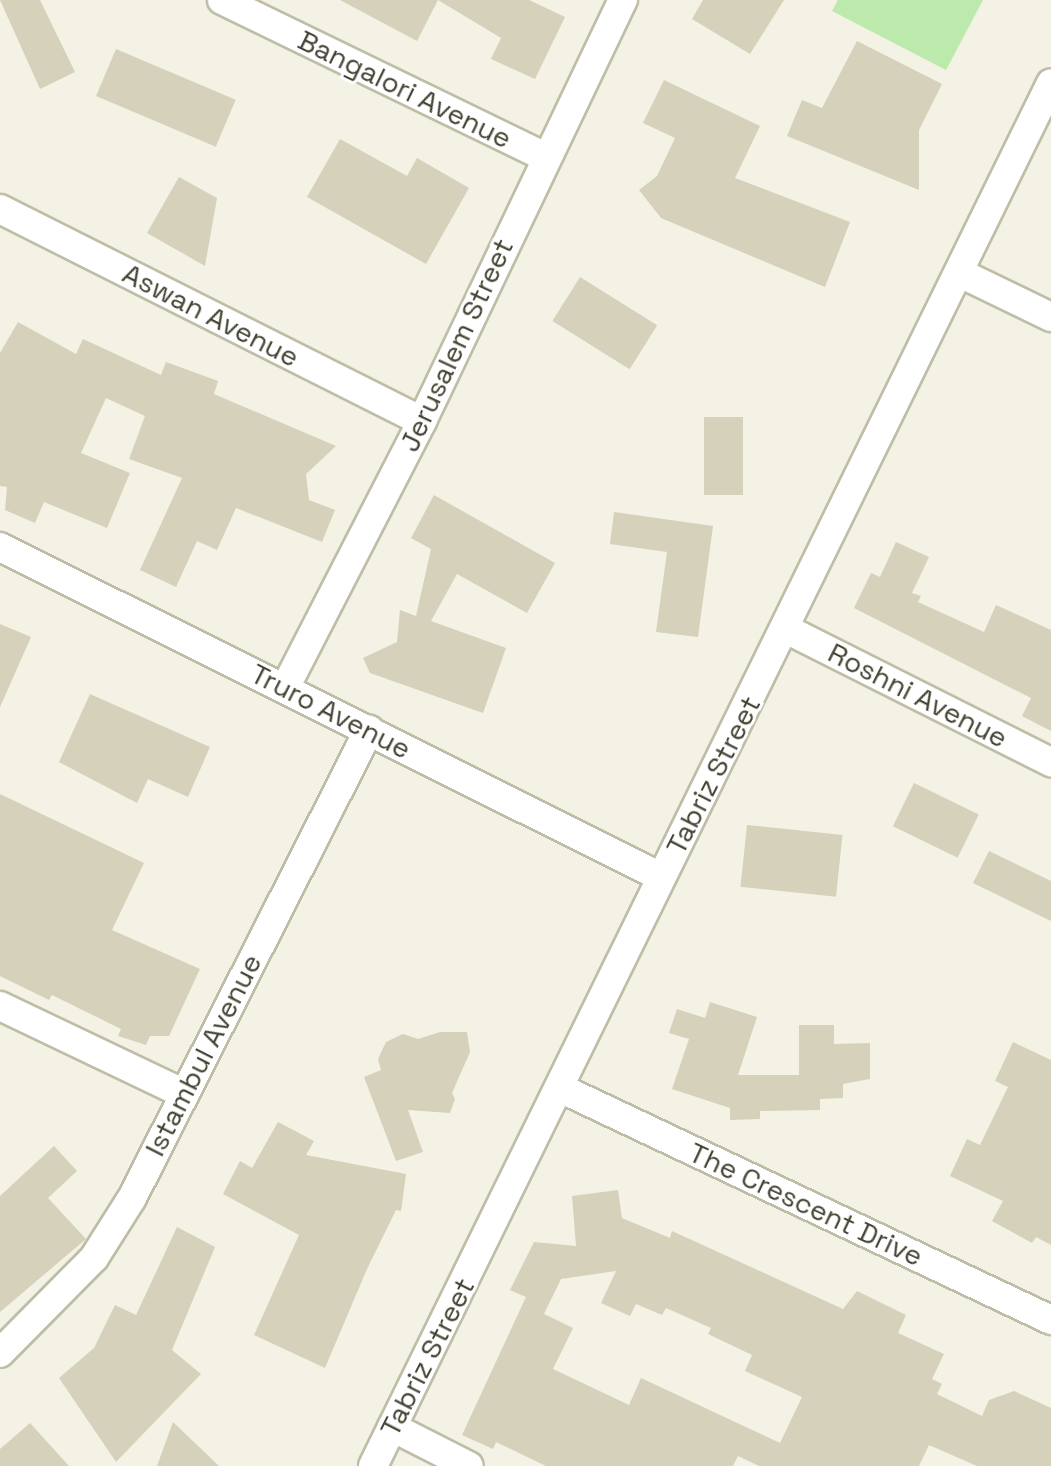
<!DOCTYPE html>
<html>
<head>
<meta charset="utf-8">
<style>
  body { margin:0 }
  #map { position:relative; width:1051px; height:1466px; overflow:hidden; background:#f3f2e4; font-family:"Space Grotesk",sans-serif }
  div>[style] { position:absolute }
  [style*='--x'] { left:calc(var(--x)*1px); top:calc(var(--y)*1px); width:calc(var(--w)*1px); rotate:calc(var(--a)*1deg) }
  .green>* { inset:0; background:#bce9ac }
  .building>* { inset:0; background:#d5d1ba; transform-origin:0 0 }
  .roads { filter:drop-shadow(2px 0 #bebda7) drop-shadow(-2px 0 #bebda7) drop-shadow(0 2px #bebda7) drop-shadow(0 -2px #bebda7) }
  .street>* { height:28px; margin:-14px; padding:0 14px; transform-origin:14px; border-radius:14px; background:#fff }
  span { translate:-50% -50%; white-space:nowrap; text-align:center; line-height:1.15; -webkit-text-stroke:6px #fff; paint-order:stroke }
  .street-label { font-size:28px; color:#454334 }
</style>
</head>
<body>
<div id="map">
  <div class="green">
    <i style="clip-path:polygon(838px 0,983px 0,946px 70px,832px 11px)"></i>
  </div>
  <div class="building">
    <i style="clip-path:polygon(0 0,40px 0,75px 72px,40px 89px)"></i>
    <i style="clip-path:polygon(340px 0,529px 0,565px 17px,535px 79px,491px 59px,501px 38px,438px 0,417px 41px)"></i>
    <i style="clip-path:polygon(703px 0,784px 0,750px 54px,692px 19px)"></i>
    <i style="clip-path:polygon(857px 41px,942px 84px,919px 130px,919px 190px,787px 136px,802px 100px,822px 108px)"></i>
    <i style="left:116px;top:49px;width:130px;height:51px;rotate:23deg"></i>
    <i style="clip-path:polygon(664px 80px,760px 126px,735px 178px,850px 222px,825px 287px,661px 218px,639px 190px,657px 176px,675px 138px,643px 123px)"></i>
    <i style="clip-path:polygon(340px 139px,407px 176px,417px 158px,469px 188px,426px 264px,307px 197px)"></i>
    <i style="clip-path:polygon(179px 177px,217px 198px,205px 266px,147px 233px)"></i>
    <i style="left:580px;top:277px;width:91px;height:52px;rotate:32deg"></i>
    <i style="clip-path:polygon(18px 322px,76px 354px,83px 339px,161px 375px,166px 362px,218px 381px,214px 394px,336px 446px,306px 474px,309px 500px,335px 510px,322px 542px,236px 508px,217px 550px,197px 541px,176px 587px,140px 570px,182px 478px,129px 459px,145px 416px,106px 398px,81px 453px,130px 473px,107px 528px,44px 502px,35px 523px,5px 510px,7px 487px,0 486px,0 353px)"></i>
    <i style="left:704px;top:417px;width:39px;height:78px"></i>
    <i style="clip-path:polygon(434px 495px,555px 563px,527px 613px,457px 574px,431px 621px,506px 648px,483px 713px,370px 673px,363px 658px,397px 642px,400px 610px,416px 616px,431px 549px,411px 538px)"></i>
    <i style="clip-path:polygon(614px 512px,713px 526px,698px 637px,656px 632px,667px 552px,610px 544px)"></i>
    <i style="clip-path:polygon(896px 542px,929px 557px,912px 593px,921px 596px,918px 602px,984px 632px,996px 605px,1051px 630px,1051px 731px,1022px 716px,1031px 698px,854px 608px,871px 573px,880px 577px)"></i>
    <i style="clip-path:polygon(0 624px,31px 637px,0 707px)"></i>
    <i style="clip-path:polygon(90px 694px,210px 747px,188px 797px,148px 779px,137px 803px,59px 762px)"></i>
    <i style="left:914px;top:783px;width:72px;height:48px;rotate:26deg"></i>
    <i style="clip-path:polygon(0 794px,144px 863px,112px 930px,200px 969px,169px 1036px,150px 1036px,146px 1045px,118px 1036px,121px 1029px,52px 995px,49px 1000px,0 976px)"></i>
    <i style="left:747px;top:825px;width:96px;height:62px;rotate:6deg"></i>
    <i style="clip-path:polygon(989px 851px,1051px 881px,1051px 921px,973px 883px)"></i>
    <i style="clip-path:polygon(710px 1002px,757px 1017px,738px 1075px,799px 1075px,799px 1025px,834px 1025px,834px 1044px,870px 1043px,870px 1079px,843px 1084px,843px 1098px,820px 1099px,820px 1110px,760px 1111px,760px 1119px,730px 1120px,730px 1108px,672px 1089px,689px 1039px,669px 1033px,677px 1009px,705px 1018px)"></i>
    <i style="clip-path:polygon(440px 1032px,467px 1032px,470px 1052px,452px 1093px,455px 1099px,450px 1113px,408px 1110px,423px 1152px,396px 1161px,364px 1077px,381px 1070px,378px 1059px,386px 1042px,403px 1034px,418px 1039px)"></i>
    <i style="clip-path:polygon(1013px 1042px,1051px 1060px,1051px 1245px,1036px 1237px,1032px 1243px,992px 1221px,1003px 1201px,950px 1176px,967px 1139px,980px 1145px,1008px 1087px,995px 1081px)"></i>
    <i style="clip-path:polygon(278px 1122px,314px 1141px,306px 1155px,406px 1174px,401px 1211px,396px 1210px,367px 1269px,325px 1368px,254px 1335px,299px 1235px,223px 1194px,240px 1161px,252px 1168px)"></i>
    <i style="clip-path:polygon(54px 1146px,77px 1171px,48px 1198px,86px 1239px,0 1312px,0 1196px)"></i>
    <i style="clip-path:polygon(evenodd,618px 1190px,622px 1218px,670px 1238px,672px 1231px,843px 1309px,857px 1291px,906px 1315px,898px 1333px,944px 1354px,932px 1379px,942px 1384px,937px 1394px,982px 1416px,989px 1400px,1014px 1391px,1051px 1408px,1051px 1466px,977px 1466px,929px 1445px,919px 1466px,759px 1466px,738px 1456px,733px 1466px,546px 1466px,496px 1442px,493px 1449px,462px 1435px,526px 1297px,510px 1290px,534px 1242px,576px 1246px,572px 1196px,618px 1190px,616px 1271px,601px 1303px,630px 1316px,636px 1304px,662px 1315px,666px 1308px,711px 1328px,708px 1334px,752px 1355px,745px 1371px,802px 1397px,780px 1443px,641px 1378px,629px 1405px,553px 1369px,573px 1328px,544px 1314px,561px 1279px,616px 1271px)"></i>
    <i style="clip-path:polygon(177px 1227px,215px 1247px,172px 1350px,201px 1374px,116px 1462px,59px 1378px,94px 1348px,115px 1305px,136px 1315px)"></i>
    <i style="clip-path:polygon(173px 1422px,219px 1466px,157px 1466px)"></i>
    <i style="clip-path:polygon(30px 1423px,69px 1466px,0 1466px,0 1449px)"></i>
  </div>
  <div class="roads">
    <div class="street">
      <i style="--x:222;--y:0;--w:360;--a:25.9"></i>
      <i style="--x:0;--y:209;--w:472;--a:26.7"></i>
      <i style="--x:960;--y:273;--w:101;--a:25.8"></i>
      <i style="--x:0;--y:547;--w:739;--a:26.53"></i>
      <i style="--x:786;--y:629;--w:297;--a:26.7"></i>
      <i style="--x:285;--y:688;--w:300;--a:-62.8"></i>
      <i style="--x:422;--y:421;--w:467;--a:-64.5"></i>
      <i style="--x:0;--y:1006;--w:202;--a:25.5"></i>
      <i style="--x:562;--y:1089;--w:541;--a:25.29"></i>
      <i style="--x:0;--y:1353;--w:134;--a:-45.3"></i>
      <i style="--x:94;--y:1258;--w:71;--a:-57.7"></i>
      <i style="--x:132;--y:1198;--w:525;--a:-63.14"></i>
      <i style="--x:392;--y:1427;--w:86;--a:26.9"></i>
      <i style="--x:373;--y:1466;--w:1540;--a:-63.88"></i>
    </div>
  </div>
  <div class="street-label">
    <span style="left:405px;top:89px;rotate:26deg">Bangalori Avenue</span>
    <span style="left:211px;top:315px;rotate:27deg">Aswan Avenue</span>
    <span style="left:456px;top:345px;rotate:-65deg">Jerusalem Street</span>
    <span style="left:918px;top:695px;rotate:27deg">Roshni Avenue</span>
    <span style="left:331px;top:711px;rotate:27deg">Truro Avenue</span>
    <span style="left:713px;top:775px;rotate:-63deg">Tabriz Street</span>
    <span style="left:203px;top:1055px;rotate:-63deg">Istambul Avenue</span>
    <span style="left:806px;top:1204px;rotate:25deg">The Crescent Drive</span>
    <span style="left:427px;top:1357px;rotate:-63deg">Tabriz Street</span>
  </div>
</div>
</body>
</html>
